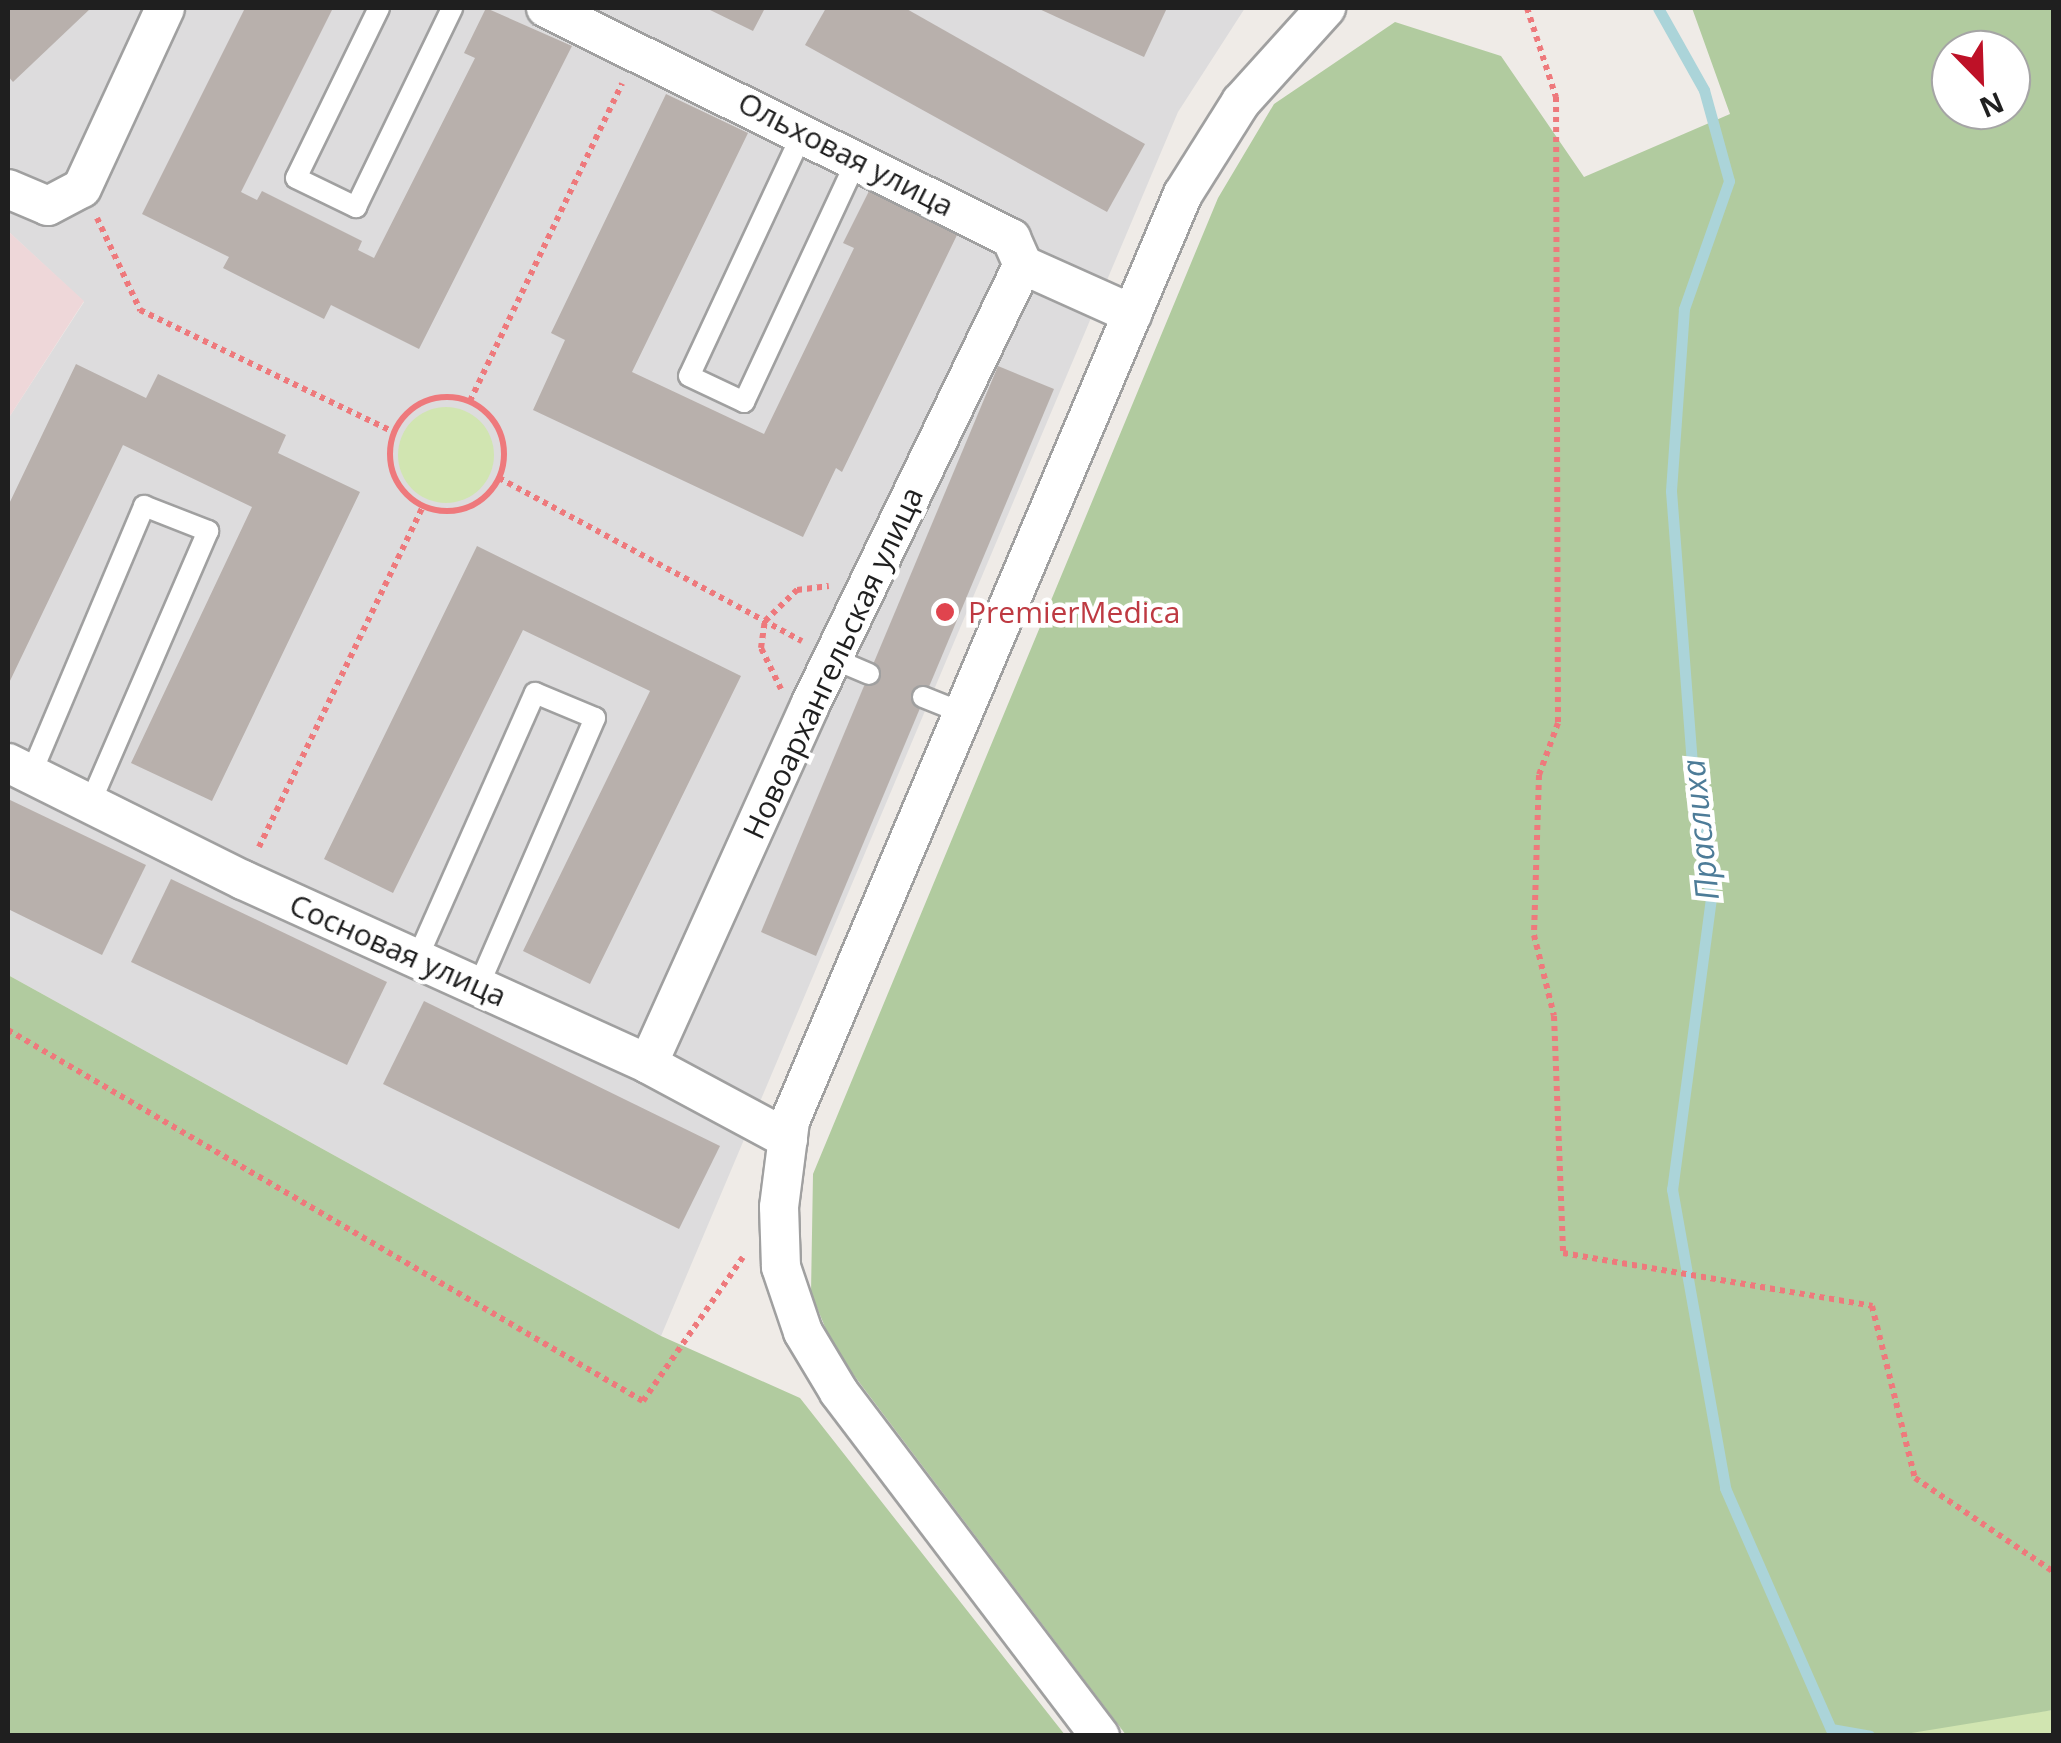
<!DOCTYPE html>
<meta charset="utf-8">
<style>
body{margin:0}
#map{position:relative;width:2061px;height:1743px;overflow:hidden;background:#efebe7;font-family:"Open Sans",sans-serif}
div>[style]{position:absolute}
.residential>*{inset:0;background:#dddcdd}
.commercial>*{inset:0;background:#eed7d9}
.grass>*{inset:0;background:#d1e5b1}
.round{border-radius:50%}
.forest>*{inset:0;background:#b1cb9f}
.stream>*{height:11px;margin:-5.5px;padding:0 5.5px;transform-origin:5.5px;border-radius:5.5px;background:#abd4d9}
.building>*{inset:0;background:#b8b0ac}
.path>*{height:6px;margin-top:-3px;transform-origin:0;background:repeating-linear-gradient(90deg,#ee797c 0 5px,transparent 0 10px)}
.path>.ring{margin:-3px;padding:0;box-sizing:content-box;background:none;border:6px solid #ee797c;border-radius:50%}
.roads{filter:drop-shadow(2px 0 #a0a0a0) drop-shadow(-2px 0 #a0a0a0) drop-shadow(0 2px #a0a0a0) drop-shadow(0 -2px #a0a0a0)}
.lane>*{height:20px;margin:-10px;padding:0 10px;transform-origin:10px;border-radius:10px;background:#fff}
.street>*{height:38px;margin:-19px;padding:0 19px;transform-origin:19px;border-radius:19px;background:#fff}
.dots>*{width:28px;height:28px;translate:-50% -50%;box-sizing:border-box;border:5px solid #fff;border-radius:50%}
span{translate:-50% -50%;white-space:nowrap;text-align:center;line-height:1.15;-webkit-text-stroke:9px #fff;paint-order:stroke}
.street-label{font-size:30px;color:#1f1f1f}
.health-label{font-size:30px;color:#be3a42}
.left{translate:0 -50%;text-align:left}
.water-label{font-size:32px;color:#4d7c98;font-style:italic}
.frame{position:absolute;inset:0;border:10px solid #1f1f1f;pointer-events:none}
.north{position:absolute;left:1931px;top:30px;width:100px;height:100px;box-sizing:border-box;background:#fff;border:2px solid #a5a5a5;border-radius:50%;rotate:157deg;font-size:28px;font-weight:700;line-height:40px;text-align:center;color:#1f1f1f}
.north::after{content:'';display:block;margin:auto;width:35px;height:45px;background:#be1127;clip-path:polygon(50% 0,100% 100%,50% 72%,0 100%)}
</style>
<div id="map">
<div class="residential">
<i style="clip-path:polygon(8px 8px,1245px 8px,1178px 112px,661px 1336px,8px 975px,8px 419px,84px 302px,8px 231px)"></i>
</div>
<div class="commercial">
<i style="clip-path:polygon(8px 231px,84px 301px,8px 419px)"></i>
</div>
<div class="grass">
<i class="round" style="left:398px;top:407px;width:96px;height:96px"></i>
<i style="clip-path:polygon(2053px 1710px,2053px 1735px,1893px 1736px,1931px 1725px)"></i>
</div>
<div class="forest">
<i style="clip-path:polygon(evenodd,1692px 8px,2053px 8px,2053px 1710px,1893px 1736px,1126px 1735px,834px 1349px,811px 1293px,813px 1174px,1218px 198px,1274px 104px,1395px 22px,1501px 56px,1584px 177px,1730px 114px,1692px 8px,1951px 50px,2011px 50px,2011px 110px,1951px 110px,1951px 50px)"></i>
<i style="clip-path:polygon(8px 975px,661px 1336px,800px 1398px,1065px 1735px,8px 1735px)"></i>
</div>
<div class="stream">
<i style="left:1658px;top:8px;width:94px;rotate:60.7deg"></i>
<i style="left:1704px;top:90px;width:94px;rotate:74.6deg"></i>
<i style="left:1729px;top:181px;width:136px;rotate:109.4deg"></i>
<i style="left:1684px;top:309px;width:182px;rotate:94.1deg"></i>
<i style="left:1671px;top:491px;width:289px;rotate:85.6deg"></i>
<i style="left:1693px;top:779px;width:120px;rotate:81.4deg"></i>
<i style="left:1711px;top:898px;width:294px;rotate:97.6deg"></i>
<i style="left:1672px;top:1189px;width:304px;rotate:79.9deg"></i>
<i style="left:1725px;top:1488px;width:263px;rotate:66.3deg"></i>
<i style="left:1831px;top:1729px;width:39px;rotate:10deg"></i>
</div>
<div class="building">
<i style="clip-path:polygon(8px 8px,91px 8px,13px 82px,8px 76px)"></i>
<i style="clip-path:polygon(245px 8px,333px 8px,241px 192px,257px 200px,262px 191px,362px 241px,358px 250px,374px 258px,475px 58px,464px 53px,486px 8px,572px 46px,419px 349px,331px 305px,324px 319px,223px 268px,229px 257px,142px 214px)"></i>
<i style="clip-path:polygon(706px 8px,765px 8px,753px 31px)"></i>
<i style="clip-path:polygon(826px 8px,905px 8px,1145px 144px,1107px 212px,805px 45px)"></i>
<i style="clip-path:polygon(1037px 8px,1167px 8px,1144px 57px)"></i>
<i style="clip-path:polygon(666px 94px,748px 133px,632px 372px,647px 379px,764px 434px,854px 248px,843px 243px,869px 191px,958px 233px,842px 472px,836px 468px,803px 537px,533px 410px,565px 340px,551px 333px)"></i>
<i style="clip-path:polygon(76px 364px,146px 398px,158px 374px,286px 435px,278px 453px,360px 492px,212px 801px,131px 763px,252px 507px,123px 445px,8px 685px,8px 506px)"></i>
<i style="clip-path:polygon(998px 366px,1054px 389px,816px 956px,761px 932px)"></i>
<i style="clip-path:polygon(477px 546px,741px 676px,590px 984px,523px 951px,650px 691px,523px 630px,393px 893px,324px 859px)"></i>
<i style="clip-path:polygon(8px 799px,146px 865px,102px 955px,8px 909px)"></i>
<i style="clip-path:polygon(171px 879px,387px 982px,347px 1065px,131px 962px)"></i>
<i style="clip-path:polygon(424px 1001px,720px 1146px,679px 1229px,383px 1084px)"></i>
</div>
<div class="path">
<i style="left:1527px;top:8px;width:94px;rotate:72deg"></i>
<i style="left:1556px;top:97px;width:626px;rotate:89.82deg"></i>
<i style="left:1558px;top:723px;width:55px;rotate:110.1deg"></i>
<i style="left:1539px;top:775px;width:160px;rotate:91.8deg"></i>
<i style="left:1534px;top:935px;width:83px;rotate:76.1deg"></i>
<i style="left:1554px;top:1016px;width:237px;rotate:87.8deg"></i>
<i style="left:1563px;top:1253px;width:314px;rotate:9.7deg"></i>
<i style="left:1872px;top:1306px;width:177px;rotate:76deg"></i>
<i style="left:1915px;top:1478px;width:168px;rotate:34.1deg"></i>
<i style="left:97px;top:218px;width:102px;rotate:64.9deg"></i>
<i style="left:140px;top:310px;width:282px;rotate:25.7deg"></i>
<i class="ring" style="left:390px;top:397px;width:108px;height:108px"></i>
<i style="left:470px;top:401px;width:352px;rotate:-64.4deg"></i>
<i style="left:499px;top:478px;width:344px;rotate:28.3deg"></i>
<i style="left:781px;top:689px;width:46px;rotate:-116deg"></i>
<i style="left:761px;top:648px;width:27px;rotate:-82deg"></i>
<i style="left:765px;top:621px;width:45px;rotate:-44.1deg"></i>
<i style="left:797px;top:590px;width:32px;rotate:-7deg"></i>
<i style="left:259px;top:847px;width:378px;rotate:-64.3deg"></i>
<i style="left:8px;top:1030px;width:735px;rotate:30.3deg"></i>
<i style="left:643px;top:1401px;width:175px;rotate:-55.2deg"></i>
</div>
<div class="roads">
<div class="lane">
<i style="left:379px;top:8px;width:189px;rotate:116deg"></i>
<i style="left:296px;top:178px;width:67px;rotate:25.8deg"></i>
<i style="left:356px;top:207px;width:221px;rotate:-64.2deg"></i>
<i style="left:803px;top:132px;width:269px;rotate:115deg"></i>
<i style="left:689px;top:376px;width:61px;rotate:25.3deg"></i>
<i style="left:744px;top:402px;width:267px;rotate:-65deg"></i>
<i style="left:834px;top:659px;width:38px;rotate:23deg"></i>
<i style="left:923px;top:697px;width:43px;rotate:21.8deg"></i>
<i style="left:31px;top:774px;width:291px;rotate:-67.1deg"></i>
<i style="left:144px;top:506px;width:69px;rotate:21.3deg"></i>
<i style="left:208px;top:531px;width:297px;rotate:113.4deg"></i>
<i style="left:417px;top:959px;width:291px;rotate:-66.1deg"></i>
<i style="left:535px;top:693px;width:65px;rotate:22.6deg"></i>
<i style="left:595px;top:718px;width:293px;rotate:113.5deg"></i>
</div>
<div class="street">
<i style="left:546px;top:8px;width:519px;rotate:26.32deg"></i>
<i style="left:1011px;top:238px;width:30px;rotate:66deg"></i>
<i style="left:1023px;top:265px;width:120px;rotate:24.2deg"></i>
<i style="left:8px;top:189px;width:43px;rotate:23deg"></i>
<i style="left:48px;top:206px;width:38px;rotate:-28deg"></i>
<i style="left:82px;top:188px;width:198px;rotate:-65.2deg"></i>
<i style="left:8px;top:763px;width:263px;rotate:26.5deg"></i>
<i style="left:243px;top:880px;width:445px;rotate:24.4deg"></i>
<i style="left:648px;top:1064px;width:159px;rotate:28.2deg"></i>
<i style="left:648px;top:1064px;width:394px;rotate:-65.7deg"></i>
<i style="left:810px;top:705px;width:489px;rotate:-64.2deg"></i>
<i style="left:1100px;top:1736px;width:432px;rotate:-127.2deg"></i>
<i style="left:839px;top:1392px;width:70px;rotate:-121deg"></i>
<i style="left:803px;top:1332px;width:69px;rotate:-108.7deg"></i>
<i style="left:781px;top:1267px;width:60px;rotate:-91.9deg"></i>
<i style="left:779px;top:1207px;width:87px;rotate:-82.7deg"></i>
<i style="left:790px;top:1121px;width:1007px;rotate:-67.03deg"></i>
<i style="left:1183px;top:194px;width:109px;rotate:-57.8deg"></i>
<i style="left:1241px;top:102px;width:127px;rotate:-47.9deg"></i>
</div>
</div>
<div class="dots">
<i style="left:945px;top:612px;background:#e0444e"></i>
</div>
<div class="street-label">
<span style="left:846px;top:154px;rotate:27deg">Ольховая улица</span>
<span style="left:833px;top:663px;rotate:-65deg">Новоархангельская улица</span>
<span style="left:398px;top:950px;rotate:24deg">Сосновая улица</span>
</div>
<div class="health-label">
<span class="left" style="left:968px;top:612px">PremierMedica</span>
</div>
<div class="water-label">
<span style="left:1700px;top:830px;rotate:-96deg">Праслиха</span>
</div>
<div class="frame"></div>
<div class="north">N</div>
</div>
